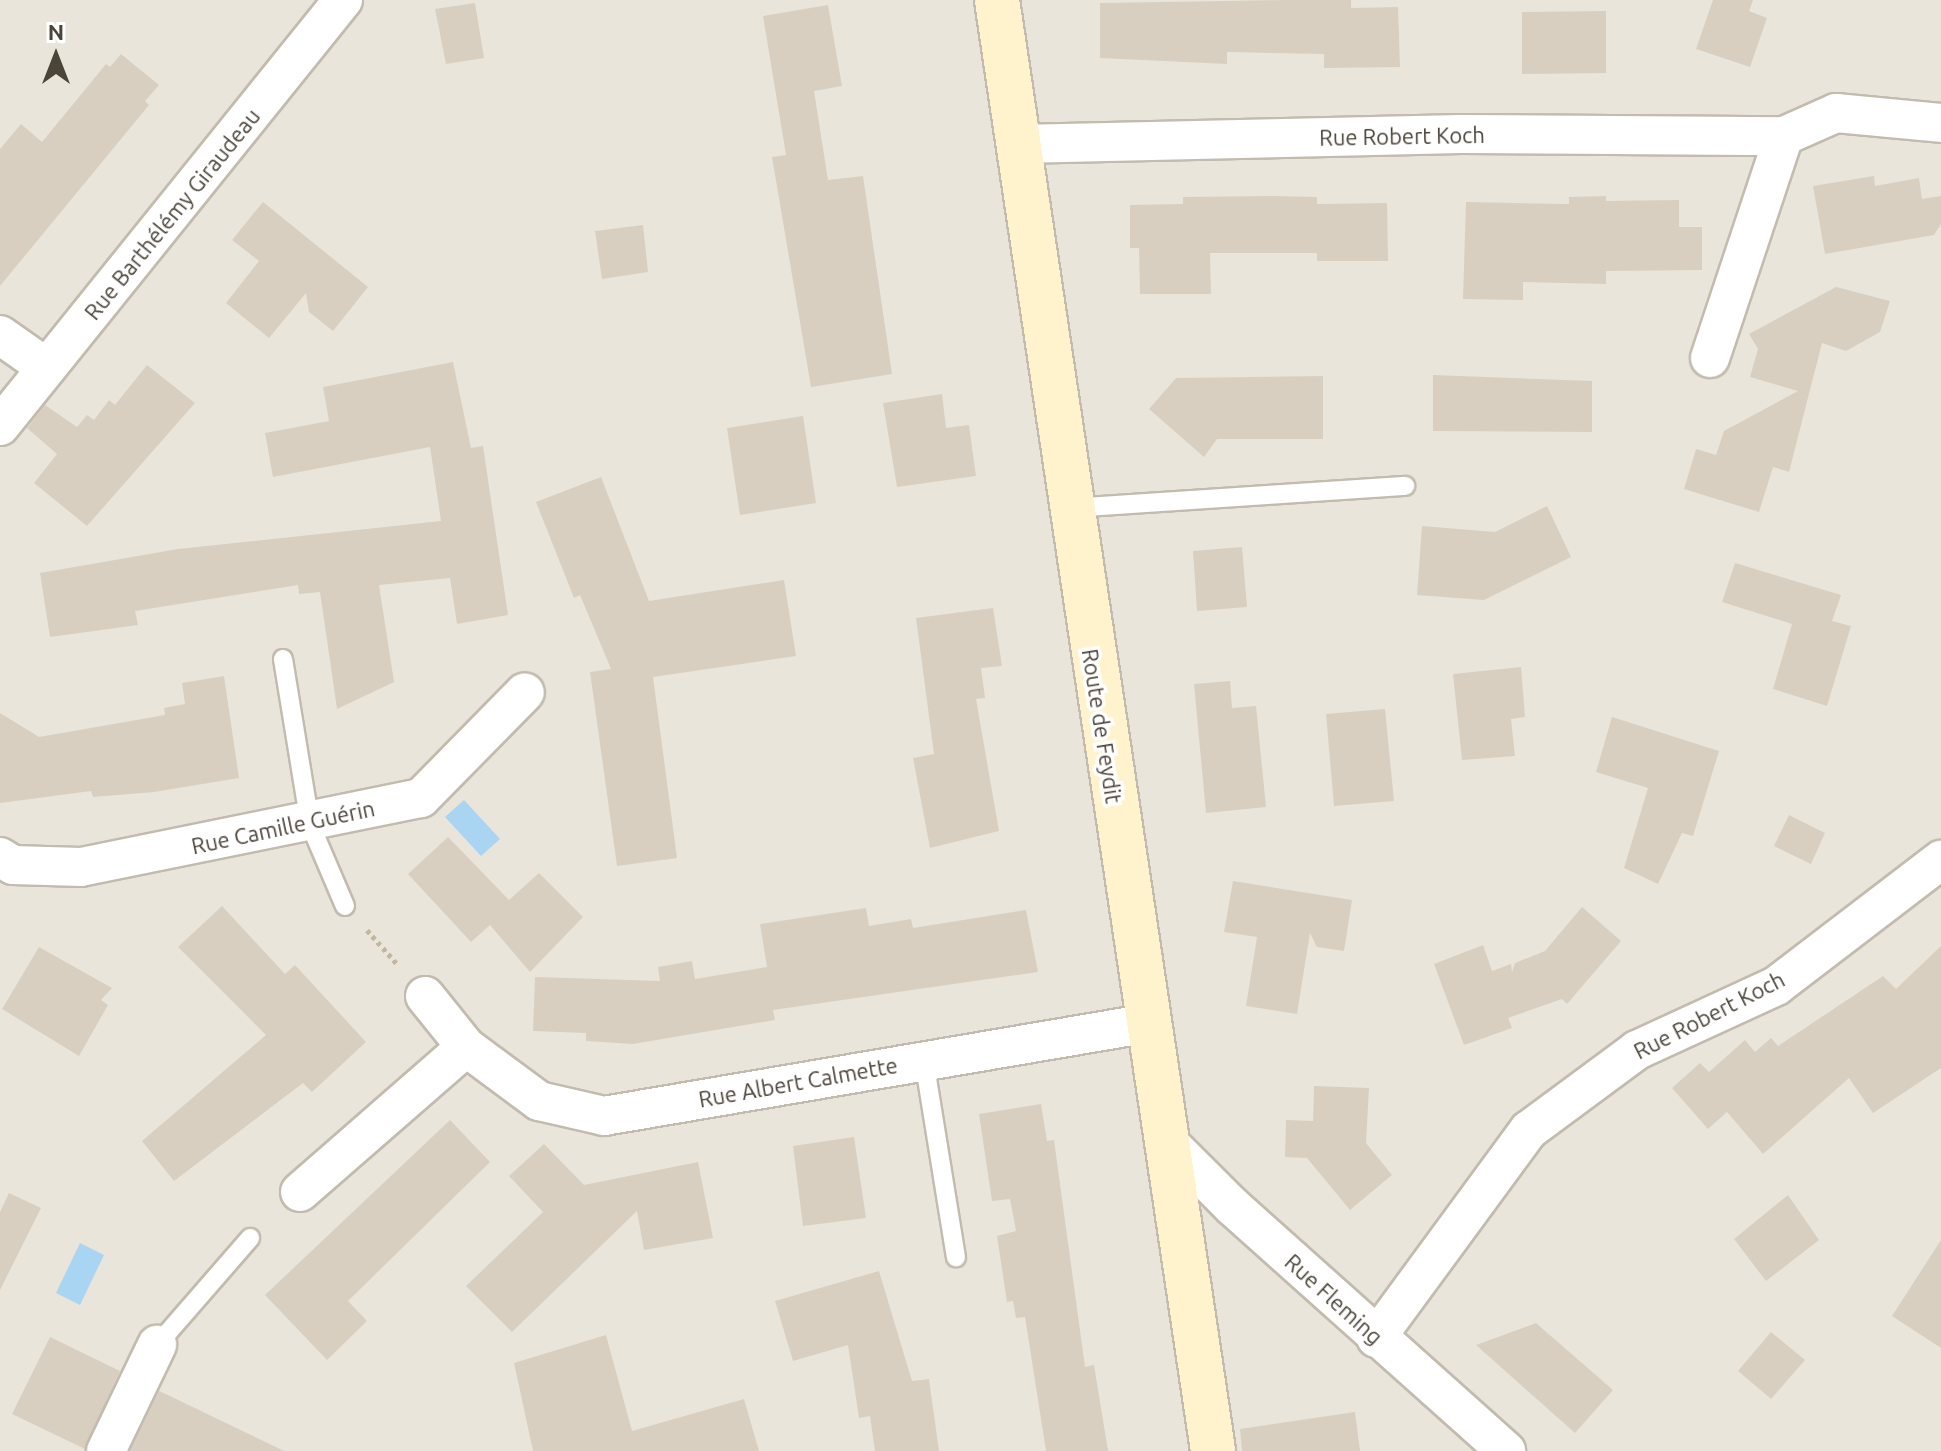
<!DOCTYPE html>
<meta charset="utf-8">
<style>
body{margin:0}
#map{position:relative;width:1941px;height:1451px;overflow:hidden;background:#f6f3ec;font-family:Ubuntu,sans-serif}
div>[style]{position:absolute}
.residential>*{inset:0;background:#eae5da}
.water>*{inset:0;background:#a9d4f2}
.building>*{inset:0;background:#d8cfc1}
.path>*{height:5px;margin-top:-2.5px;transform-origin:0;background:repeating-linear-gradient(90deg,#c4b79f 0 4px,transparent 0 8px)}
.roads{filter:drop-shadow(2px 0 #c2bbae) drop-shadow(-2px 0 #c2bbae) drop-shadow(0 2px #c2bbae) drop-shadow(0 -2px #c2bbae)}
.lane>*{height:18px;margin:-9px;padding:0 9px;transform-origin:9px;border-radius:9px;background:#fff}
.street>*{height:38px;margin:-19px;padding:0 19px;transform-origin:19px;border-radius:19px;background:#fff}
.secondary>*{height:44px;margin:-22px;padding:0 22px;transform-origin:22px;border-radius:22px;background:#fff3cd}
span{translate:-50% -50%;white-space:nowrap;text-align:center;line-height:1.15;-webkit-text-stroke:7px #fff;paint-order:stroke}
.street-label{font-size:22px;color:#4b4439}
.north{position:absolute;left:16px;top:16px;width:80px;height:80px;-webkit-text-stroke:6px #fff;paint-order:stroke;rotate:0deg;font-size:22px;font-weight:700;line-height:32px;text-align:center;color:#4b4439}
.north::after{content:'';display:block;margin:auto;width:28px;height:36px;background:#4b4439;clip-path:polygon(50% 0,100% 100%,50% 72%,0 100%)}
</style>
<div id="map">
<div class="residential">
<i style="clip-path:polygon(0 0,1941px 0,1941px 1451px,0 1451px)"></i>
</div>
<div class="water">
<i style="clip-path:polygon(464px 800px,500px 839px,481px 856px,445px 817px)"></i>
<i style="clip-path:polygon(80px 1243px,104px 1255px,80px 1305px,56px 1293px)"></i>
</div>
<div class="building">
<i style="clip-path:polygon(1289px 0,1351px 0,1351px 8px,1398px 7px,1400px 67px,1324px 68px,1324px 54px,1227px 52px,1227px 64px,1100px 58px,1100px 3px)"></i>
<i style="clip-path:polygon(1713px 0,1753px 0,1749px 11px,1767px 18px,1750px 67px,1696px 49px)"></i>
<i style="clip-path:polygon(475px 3px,484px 58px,446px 64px,435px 9px)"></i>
<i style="clip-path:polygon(828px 5px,842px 86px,814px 91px,828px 180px,863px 176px,892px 374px,811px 387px,772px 157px,786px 155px,763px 16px)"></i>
<i style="clip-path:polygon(1606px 11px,1606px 73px,1522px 74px,1522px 12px)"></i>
<i style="clip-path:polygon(121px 54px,159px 85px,145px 101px,149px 105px,0 286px,0 149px,21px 124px,42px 142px,106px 64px,110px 67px)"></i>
<i style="clip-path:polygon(1874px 176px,1875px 186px,1919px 178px,1922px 199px,1941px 196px,1941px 224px,1934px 235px,1825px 254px,1813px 186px)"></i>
<i style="clip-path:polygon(1273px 196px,1317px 197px,1317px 204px,1387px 203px,1388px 261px,1317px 261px,1317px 253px,1210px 253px,1211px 294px,1140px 294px,1139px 248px,1130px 248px,1130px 205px,1183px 204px,1183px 197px)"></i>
<i style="clip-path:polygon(1606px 196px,1606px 201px,1679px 200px,1679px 227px,1702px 227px,1702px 270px,1606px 271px,1606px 284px,1523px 282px,1523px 300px,1463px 299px,1466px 202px,1569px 204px,1569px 197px)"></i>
<i style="clip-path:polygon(263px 202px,368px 287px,333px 331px,309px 312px,306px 293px,269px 338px,226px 303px,259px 261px,232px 240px)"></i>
<i style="clip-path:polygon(643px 225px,648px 272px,602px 279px,595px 231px)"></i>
<i style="clip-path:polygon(1836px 287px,1890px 301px,1880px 332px,1846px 351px,1822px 343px,1789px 472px,1773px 467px,1759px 512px,1684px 489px,1696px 449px,1716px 455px,1724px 431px,1798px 391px,1750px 377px,1758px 349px,1749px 334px)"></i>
<i style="clip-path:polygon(453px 362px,471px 448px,483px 446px,508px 615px,457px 624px,450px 578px,379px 585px,394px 682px,337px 709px,320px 592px,299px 594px,298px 585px,135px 611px,138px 625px,50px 637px,40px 573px,178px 549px,441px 521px,430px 447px,273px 477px,265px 433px,329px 421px,323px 387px)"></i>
<i style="clip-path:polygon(147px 365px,195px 403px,87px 526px,34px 483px,57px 454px,27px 428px,45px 405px,77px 427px,87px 415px,94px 420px,109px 400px,115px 405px)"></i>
<i style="clip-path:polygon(1433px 375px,1592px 381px,1592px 432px,1433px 431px)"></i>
<i style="clip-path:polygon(1323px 376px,1323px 439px,1217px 439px,1204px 457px,1149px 409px,1176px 378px)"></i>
<i style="clip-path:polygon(942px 394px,946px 428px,969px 425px,976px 476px,897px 487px,883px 403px)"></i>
<i style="clip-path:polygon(803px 416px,816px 503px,740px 515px,727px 428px)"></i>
<i style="clip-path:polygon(601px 477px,649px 601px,784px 580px,796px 656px,653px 677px,677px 858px,617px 866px,590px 672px,611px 669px,580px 595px,574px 598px,536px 502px)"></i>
<i style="clip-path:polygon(1547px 506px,1571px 557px,1484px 600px,1417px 595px,1422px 526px,1495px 532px)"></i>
<i style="clip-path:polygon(1242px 547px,1247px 607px,1197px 611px,1193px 551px)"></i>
<i style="clip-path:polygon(1735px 563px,1841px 595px,1832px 621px,1851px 626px,1827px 706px,1773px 689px,1792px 624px,1722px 602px)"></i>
<i style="clip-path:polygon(993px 608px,1002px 666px,981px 668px,985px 698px,976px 699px,999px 831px,930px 848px,913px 758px,934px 754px,916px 618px)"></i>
<i style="clip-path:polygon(1521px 667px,1525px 717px,1511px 719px,1515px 756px,1462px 760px,1453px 674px)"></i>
<i style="clip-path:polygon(224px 676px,239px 778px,154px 792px,93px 797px,91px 791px,0 803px,0 713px,39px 737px,165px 715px,164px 708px,185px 704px,182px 683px)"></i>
<i style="clip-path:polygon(1230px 681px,1232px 708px,1256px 706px,1266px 807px,1206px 813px,1194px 684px)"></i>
<i style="clip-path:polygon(1385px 709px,1394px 801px,1334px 806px,1326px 714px)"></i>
<i style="clip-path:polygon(1612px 717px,1719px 751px,1693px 836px,1682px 833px,1658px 884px,1624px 868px,1648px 788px,1596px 772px)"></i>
<i style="clip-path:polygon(1789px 815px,1825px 833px,1811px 864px,1774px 846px)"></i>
<i style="clip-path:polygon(448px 837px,509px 900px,539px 873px,583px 917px,530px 972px,490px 925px,471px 942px,408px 874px)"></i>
<i style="clip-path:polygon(1233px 881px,1352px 900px,1344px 951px,1317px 947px,1310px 933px,1297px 1014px,1246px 1006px,1257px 937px,1224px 932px)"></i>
<i style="clip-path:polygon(222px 906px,285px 974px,295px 965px,366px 1042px,312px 1092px,303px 1083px,174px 1181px,142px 1141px,266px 1035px,178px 947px)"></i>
<i style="clip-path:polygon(1582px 907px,1621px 941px,1567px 1004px,1562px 999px,1508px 1018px,1512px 1028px,1464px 1045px,1434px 964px,1483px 945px,1492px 971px,1511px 964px,1512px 972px,1515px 963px,1545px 951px)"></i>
<i style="clip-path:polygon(866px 908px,869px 926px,911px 919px,913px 928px,1026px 910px,1038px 972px,773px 1010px,775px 1020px,633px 1044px,586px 1041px,586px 1033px,533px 1031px,535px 977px,660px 981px,658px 967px,692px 961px,695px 979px,767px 967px,760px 924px)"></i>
<i style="clip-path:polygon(1941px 946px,1941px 1068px,1873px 1113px,1849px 1078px,1763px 1154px,1727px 1112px,1708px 1129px,1672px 1088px,1700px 1063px,1709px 1072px,1745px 1040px,1755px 1052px,1771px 1038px,1778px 1046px,1883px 976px,1896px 989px)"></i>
<i style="clip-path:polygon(39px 947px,112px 988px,101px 1000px,108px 1005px,79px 1056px,2px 1009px)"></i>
<i style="clip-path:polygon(1314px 1086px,1369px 1088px,1366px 1143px,1392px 1175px,1350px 1210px,1307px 1158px,1285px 1157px,1286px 1120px,1313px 1121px)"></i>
<i style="clip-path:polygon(1041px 1104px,1047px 1141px,1054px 1140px,1085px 1367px,1094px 1365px,1108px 1451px,1046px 1451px,1025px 1317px,1016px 1318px,1013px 1301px,1007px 1302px,997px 1236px,1016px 1231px,1010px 1199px,992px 1201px,979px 1114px)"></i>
<i style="clip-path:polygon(450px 1120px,490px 1162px,348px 1301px,367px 1321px,327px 1360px,265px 1295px)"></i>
<i style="clip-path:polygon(854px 1137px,866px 1218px,803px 1226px,793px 1146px)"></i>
<i style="clip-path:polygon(544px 1144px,584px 1185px,698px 1162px,713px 1238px,644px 1250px,637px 1211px,512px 1332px,466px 1286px,543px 1212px,509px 1176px)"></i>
<i style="clip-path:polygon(9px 1193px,41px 1208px,0 1290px,0 1212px)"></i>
<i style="clip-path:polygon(1788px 1195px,1819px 1240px,1766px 1281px,1734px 1239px)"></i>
<i style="clip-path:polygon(1941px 1240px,1941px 1348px,1892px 1316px)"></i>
<i style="clip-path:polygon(879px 1271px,912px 1381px,929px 1379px,939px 1451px,875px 1451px,870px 1416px,859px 1418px,848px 1345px,793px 1361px,775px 1301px)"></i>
<i style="clip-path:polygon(1536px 1323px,1613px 1390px,1575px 1433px,1476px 1345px)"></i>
<i style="clip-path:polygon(1771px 1332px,1805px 1360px,1771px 1399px,1738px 1371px)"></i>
<i style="clip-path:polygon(606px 1335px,632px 1431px,744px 1399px,759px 1451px,533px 1451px,514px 1363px)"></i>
<i style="clip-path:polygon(50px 1337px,120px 1371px,85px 1449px,12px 1414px)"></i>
<i style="clip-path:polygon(159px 1391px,170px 1396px,284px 1451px,130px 1451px)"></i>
<i style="clip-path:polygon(1355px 1412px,1360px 1451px,1242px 1451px,1240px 1429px)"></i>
</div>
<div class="path">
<i style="left:367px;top:930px;width:47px;rotate:48.5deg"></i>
</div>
<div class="roads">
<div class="lane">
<i style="left:1072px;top:508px;width:334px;rotate:-3.8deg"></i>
<i style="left:283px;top:659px;width:167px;rotate:80.7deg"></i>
<i style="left:310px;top:824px;width:89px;rotate:66.9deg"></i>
<i style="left:924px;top:1060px;width:200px;rotate:80.8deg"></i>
<i style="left:157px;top:1345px;width:142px;rotate:-49deg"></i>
</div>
<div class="street">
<i style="left:1019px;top:144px;width:442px;rotate:-1.3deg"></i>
<i style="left:1461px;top:134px;width:323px;rotate:0.4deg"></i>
<i style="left:1784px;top:136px;width:57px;rotate:-23.9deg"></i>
<i style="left:1836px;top:113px;width:105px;rotate:5.4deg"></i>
<i style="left:0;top:335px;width:57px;rotate:35.1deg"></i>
<i style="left:1710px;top:358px;width:234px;rotate:-71.6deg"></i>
<i style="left:0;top:426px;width:547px;rotate:-51.16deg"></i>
<i style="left:0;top:857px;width:15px;rotate:32deg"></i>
<i style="left:13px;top:865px;width:68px;rotate:1.7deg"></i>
<i style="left:81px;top:867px;width:347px;rotate:-11.5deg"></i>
<i style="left:421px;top:798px;width:148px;rotate:-45.5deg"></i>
<i style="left:425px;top:996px;width:65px;rotate:51.2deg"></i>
<i style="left:1168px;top:1142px;width:91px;rotate:45deg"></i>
<i style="left:1232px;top:1206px;width:368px;rotate:41.8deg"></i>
<i style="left:300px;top:1192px;width:220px;rotate:-41.1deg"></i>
<i style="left:466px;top:1047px;width:91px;rotate:36.5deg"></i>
<i style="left:539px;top:1101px;width:67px;rotate:13deg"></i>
<i style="left:604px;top:1116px;width:553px;rotate:-9.68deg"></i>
<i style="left:1376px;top:1338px;width:258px;rotate:-53.7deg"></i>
<i style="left:1529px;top:1130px;width:134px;rotate:-36.5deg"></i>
<i style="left:1637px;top:1050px;width:153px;rotate:-24.7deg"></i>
<i style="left:1776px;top:986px;width:208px;rotate:-37.4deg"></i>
<i style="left:106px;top:1451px;width:118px;rotate:-64.3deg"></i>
</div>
<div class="secondary">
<i style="left:997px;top:0;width:1467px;rotate:81.53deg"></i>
</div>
</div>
<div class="street-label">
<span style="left:1402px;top:136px;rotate:-1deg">Rue Robert Koch</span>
<span style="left:172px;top:214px;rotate:-51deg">Rue Barthélémy Giraudeau</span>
<span style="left:1102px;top:726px;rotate:81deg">Route de Feydit</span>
<span style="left:283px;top:827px;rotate:-12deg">Rue Camille Guérin</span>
<span style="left:1709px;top:1015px;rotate:-27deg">Rue Robert Koch</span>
<span style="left:798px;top:1082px;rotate:-10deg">Rue Albert Calmette</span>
<span style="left:1334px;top:1299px;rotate:42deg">Rue Fleming</span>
</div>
<div class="north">N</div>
</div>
